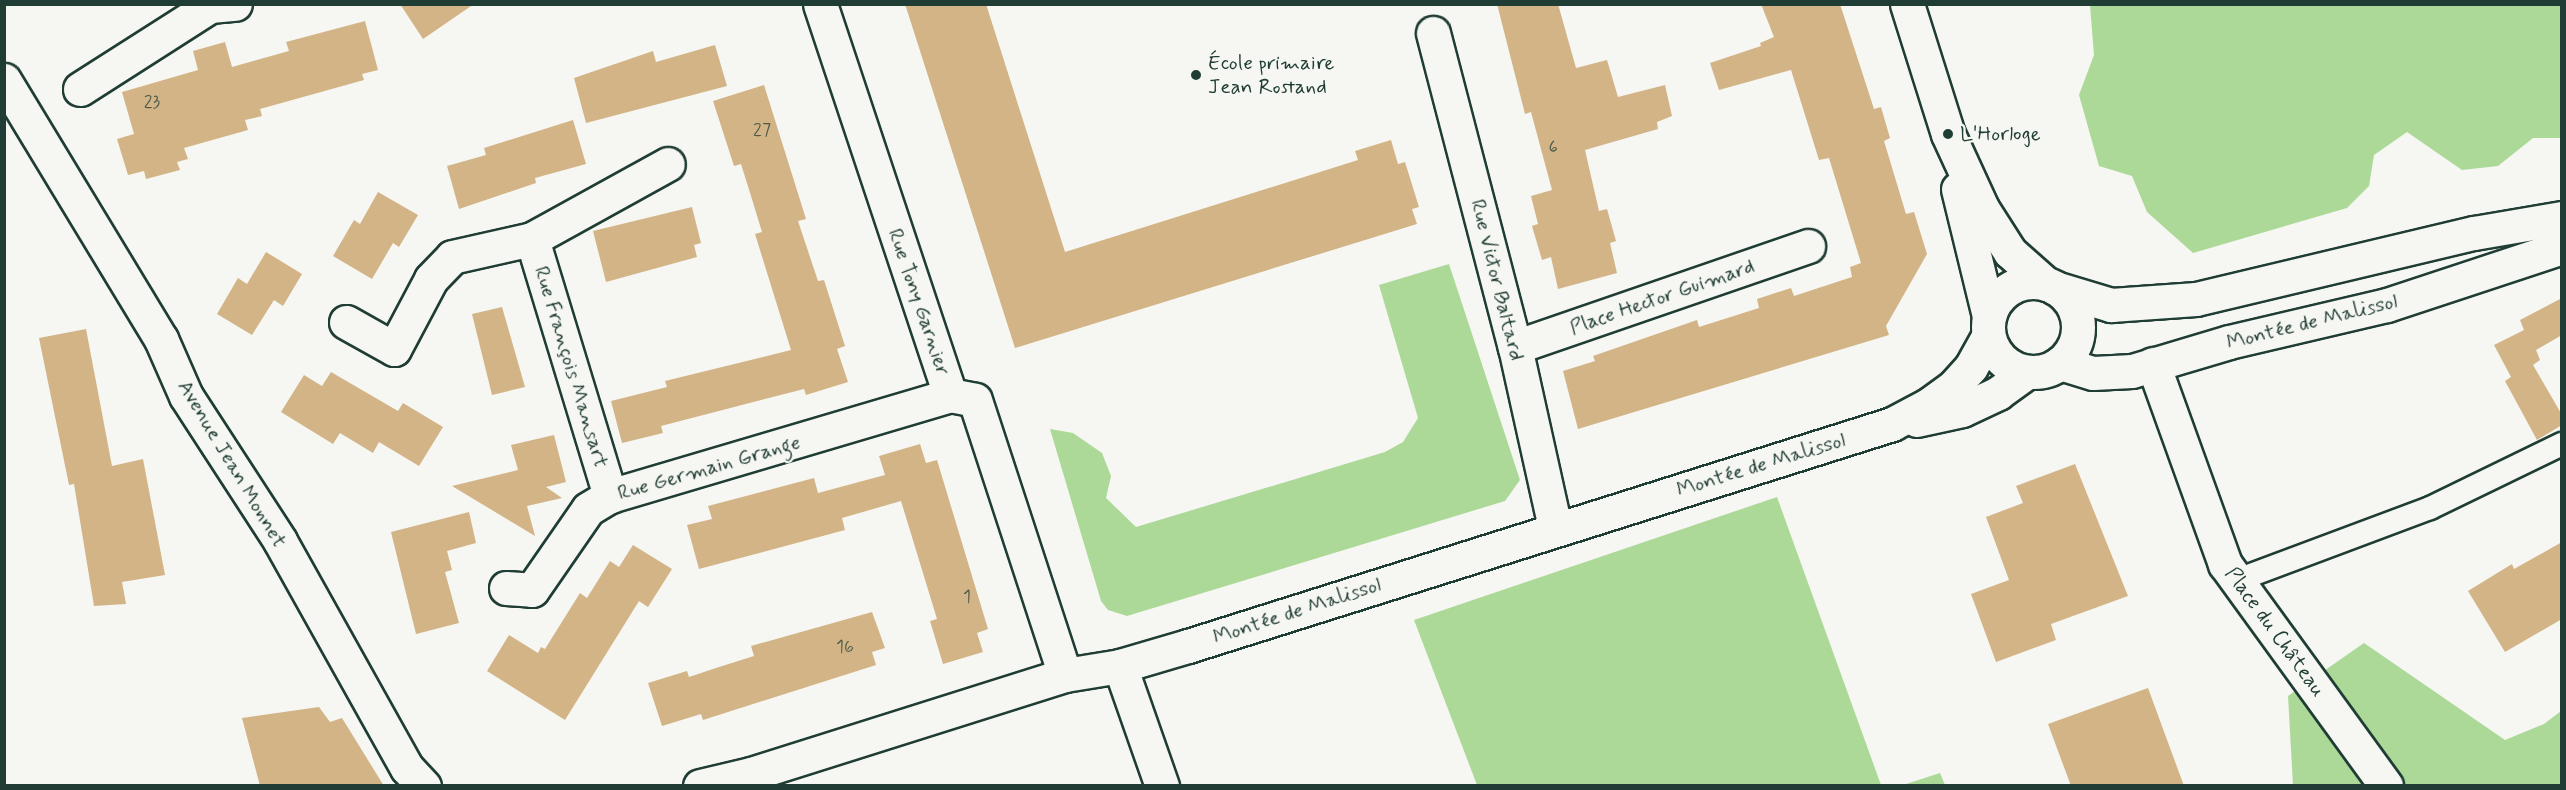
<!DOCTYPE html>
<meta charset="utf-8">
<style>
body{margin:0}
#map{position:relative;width:2566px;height:790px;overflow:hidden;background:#f6f6f2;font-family:Mynerve,sans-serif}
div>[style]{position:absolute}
.green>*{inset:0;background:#acd998}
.building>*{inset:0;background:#d3b487}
.roads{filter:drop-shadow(2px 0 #1f3d34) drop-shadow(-2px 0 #1f3d34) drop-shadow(0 2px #1f3d34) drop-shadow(0 -2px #1f3d34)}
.lane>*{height:22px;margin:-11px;padding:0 11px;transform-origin:11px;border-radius:11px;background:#f6f6f2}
.street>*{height:33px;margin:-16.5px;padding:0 16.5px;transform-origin:16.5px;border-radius:16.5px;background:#f6f6f2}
.street>.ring{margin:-16.5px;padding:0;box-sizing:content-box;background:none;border:33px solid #f6f6f2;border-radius:50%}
.dots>*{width:16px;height:16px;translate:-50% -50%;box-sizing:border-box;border:3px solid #f6f6f2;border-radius:50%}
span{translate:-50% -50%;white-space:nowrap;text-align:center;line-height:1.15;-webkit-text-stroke:4.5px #f6f6f2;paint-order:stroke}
.number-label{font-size:18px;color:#4c5b49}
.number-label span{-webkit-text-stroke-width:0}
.poi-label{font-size:21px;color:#1f3d34}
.left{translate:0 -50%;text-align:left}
.street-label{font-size:21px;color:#1f3d34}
.frame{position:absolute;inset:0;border:6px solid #1f3d34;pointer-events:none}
</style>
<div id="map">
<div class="green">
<i style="clip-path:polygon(2090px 5px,2561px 5px,2561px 138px,2533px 138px,2498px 166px,2462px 170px,2407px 132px,2374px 155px,2369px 186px,2347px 208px,2193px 253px,2147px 212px,2132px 176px,2099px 166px,2079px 95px,2094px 55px)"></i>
<i style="clip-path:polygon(1449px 264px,1520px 480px,1505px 501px,1127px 616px,1108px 610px,1101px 601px,1050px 429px,1073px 433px,1102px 453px,1111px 476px,1106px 498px,1136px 527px,1385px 452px,1403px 442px,1418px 418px,1379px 285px)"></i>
<i style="clip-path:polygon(1777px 497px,1881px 785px,1477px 785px,1414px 620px)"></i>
<i style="clip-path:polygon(2364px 643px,2505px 740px,2544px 724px,2561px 711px,2561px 785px,2293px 785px,2288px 696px)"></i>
<i style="clip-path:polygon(1940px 773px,1945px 785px,1903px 785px)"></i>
</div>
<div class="building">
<i style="clip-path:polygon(400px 4px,474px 4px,423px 39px)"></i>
<i style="clip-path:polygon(905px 4px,986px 4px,1065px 252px,1358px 160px,1355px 151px,1391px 140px,1398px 164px,1405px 162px,1419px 207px,1412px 209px,1417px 224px,1015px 348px)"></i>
<i style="clip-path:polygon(1497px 4px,1558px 4px,1576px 68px,1607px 60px,1618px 97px,1665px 85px,1672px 116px,1657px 122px,1658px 129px,1585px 150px,1599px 211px,1607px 209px,1616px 241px,1610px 243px,1617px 273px,1558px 289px,1551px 257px,1542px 260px,1532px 226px,1538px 224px,1531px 196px,1552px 190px,1531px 112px,1525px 114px)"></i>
<i style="clip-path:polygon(1761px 4px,1840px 4px,1874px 109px,1881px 107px,1890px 138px,1884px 141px,1906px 214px,1914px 212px,1927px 254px,1886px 326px,1889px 335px,1578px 429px,1563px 371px,1595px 361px,1593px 356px,1697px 320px,1699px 327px,1759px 308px,1757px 299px,1791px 288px,1794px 296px,1852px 277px,1850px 267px,1861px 263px,1829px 158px,1819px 160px,1791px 70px,1719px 90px,1710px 63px,1761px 46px,1760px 43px,1774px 37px)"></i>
<i style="clip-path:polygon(365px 21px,378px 70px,362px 74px,364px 80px,260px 109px,262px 116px,245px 120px,248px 130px,184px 148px,188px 159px,177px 162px,180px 170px,146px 179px,144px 171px,128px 175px,117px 139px,134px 134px,122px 92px,198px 70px,193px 51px,225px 42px,232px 67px,289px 51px,286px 42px)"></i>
<i style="clip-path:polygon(715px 45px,727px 86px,586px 123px,574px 78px,653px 51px,656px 62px)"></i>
<i style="clip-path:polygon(764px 85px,806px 219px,798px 221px,818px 281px,824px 280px,845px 346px,837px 349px,848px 382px,806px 395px,804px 389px,661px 426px,663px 433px,622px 443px,611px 401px,667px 387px,665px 381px,791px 350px,755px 234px,762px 232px,751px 196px,741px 164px,734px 166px,713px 101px)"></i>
<i style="clip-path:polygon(573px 120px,586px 164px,535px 178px,536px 183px,459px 209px,447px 166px,486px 155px,484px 148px)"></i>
<i style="clip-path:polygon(378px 192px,418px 215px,399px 247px,393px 243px,372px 279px,333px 256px,354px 220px,360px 224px)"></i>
<i style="clip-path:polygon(692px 207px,701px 243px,694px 245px,697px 257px,606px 282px,593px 231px)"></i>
<i style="clip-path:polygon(266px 252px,302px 274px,283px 306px,274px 300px,252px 335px,217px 314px,238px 278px,247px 284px)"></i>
<i style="clip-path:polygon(2562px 298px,2562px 335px,2536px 350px,2540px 360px,2533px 365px,2562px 415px,2562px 425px,2537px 440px,2505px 381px,2511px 377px,2494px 345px,2524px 330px,2520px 320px)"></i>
<i style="clip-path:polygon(502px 307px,525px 387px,492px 395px,472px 314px)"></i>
<i style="clip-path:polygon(86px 329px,112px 466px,143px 459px,165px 575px,122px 582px,126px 604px,94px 606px,74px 484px,69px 485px,39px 338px)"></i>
<i style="clip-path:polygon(331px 372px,398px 411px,403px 403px,443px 427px,419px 466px,379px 442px,373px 453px,340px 433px,333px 444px,281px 412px,304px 375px,322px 386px)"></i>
<i style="clip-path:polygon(554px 435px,566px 482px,546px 487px,562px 498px,527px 506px,535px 536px,452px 486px,518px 470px,511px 445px)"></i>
<i style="clip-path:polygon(920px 444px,926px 463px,937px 460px,988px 629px,977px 633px,983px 652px,943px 664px,930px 621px,937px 619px,901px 501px,842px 518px,845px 530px,699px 569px,687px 525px,712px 519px,708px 506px,814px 478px,818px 493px,885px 475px,879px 456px)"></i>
<i style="clip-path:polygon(2075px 464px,2128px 596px,2051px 624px,2056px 640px,1996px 662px,1971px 594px,2009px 580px,1986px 517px,2023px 503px,2016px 486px)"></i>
<i style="clip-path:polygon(469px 512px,476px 543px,447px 551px,452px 570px,445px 572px,459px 623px,416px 634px,391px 532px)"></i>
<i style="clip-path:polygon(2562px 542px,2562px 619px,2505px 652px,2468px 591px,2512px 564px,2514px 569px)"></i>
<i style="clip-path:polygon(633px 545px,672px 569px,648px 607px,639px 601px,565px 720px,487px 671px,509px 635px,538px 653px,541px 647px,545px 649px,580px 593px,587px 598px,610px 561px,619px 567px)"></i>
<i style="clip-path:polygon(872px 612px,885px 648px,872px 652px,876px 665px,703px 720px,701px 714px,662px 726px,648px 683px,687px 671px,689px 677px,719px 667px,754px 656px,751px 646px)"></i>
<i style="clip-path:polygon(2148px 688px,2184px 786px,2071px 786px,2048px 724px)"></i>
<i style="clip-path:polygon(319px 707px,330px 722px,342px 718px,384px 786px,260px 786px,242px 718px)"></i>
</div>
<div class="roads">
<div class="lane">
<i style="left:2235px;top:581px;width:208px;rotate:-20.5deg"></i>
<i style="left:2430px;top:508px;width:147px;rotate:-25.9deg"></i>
</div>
<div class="street">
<i style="left:820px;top:4px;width:412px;rotate:71.6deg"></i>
<i style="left:950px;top:395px;width:25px;rotate:11deg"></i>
<i style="left:975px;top:400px;width:289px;rotate:71.9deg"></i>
<i style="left:1907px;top:4px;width:136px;rotate:72.5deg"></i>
<i style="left:1948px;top:134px;width:81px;rotate:65.3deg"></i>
<i style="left:1982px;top:208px;width:52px;rotate:57.5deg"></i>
<i style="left:2010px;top:252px;width:48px;rotate:41.6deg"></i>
<i style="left:1433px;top:33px;width:325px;rotate:75.4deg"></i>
<i style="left:1515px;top:347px;width:185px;rotate:77.5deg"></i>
<i style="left:4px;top:80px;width:303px;rotate:58.8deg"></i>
<i style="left:161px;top:339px;width:62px;rotate:66.3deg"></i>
<i style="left:186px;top:396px;width:173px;rotate:57deg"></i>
<i style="left:280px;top:541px;width:260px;rotate:60.8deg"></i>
<i style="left:407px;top:768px;width:25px;rotate:47deg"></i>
<i style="left:80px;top:89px;width:154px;rotate:-32.6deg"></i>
<i style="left:210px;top:6px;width:25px;rotate:-5deg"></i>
<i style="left:1958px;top:189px;width:131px;rotate:76.3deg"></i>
<i style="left:532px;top:239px;width:269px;rotate:73.1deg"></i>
<i class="ring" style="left:1988px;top:282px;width:57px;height:57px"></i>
<i style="left:2055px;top:288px;width:59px;rotate:16.9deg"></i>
<i style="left:2111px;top:305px;width:85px;rotate:-4deg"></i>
<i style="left:2196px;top:299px;width:286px;rotate:-13.4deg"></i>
<i style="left:2474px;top:233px;width:89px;rotate:-9.7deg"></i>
<i style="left:346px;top:322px;width:55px;rotate:29.4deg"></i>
<i style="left:394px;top:349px;width:79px;rotate:-62.1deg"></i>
<i style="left:431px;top:279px;width:30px;rotate:-46deg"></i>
<i style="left:452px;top:257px;width:82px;rotate:-12.7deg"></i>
<i style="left:532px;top:239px;width:155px;rotate:-28.9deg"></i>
<i style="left:1515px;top:347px;width:310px;rotate:-19deg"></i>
<i style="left:2060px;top:363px;width:34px;rotate:17deg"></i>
<i style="left:2093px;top:373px;width:39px;rotate:-3deg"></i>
<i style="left:2132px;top:371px;width:101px;rotate:-16.6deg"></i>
<i style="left:2229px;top:342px;width:162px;rotate:-13.2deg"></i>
<i style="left:2387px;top:305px;width:184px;rotate:-18.3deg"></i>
<i style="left:2153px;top:364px;width:213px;rotate:70.2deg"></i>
<i style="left:2225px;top:564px;width:274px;rotate:54deg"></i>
<i style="left:1917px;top:420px;width:46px;rotate:-12.5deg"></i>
<i style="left:1962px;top:410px;width:40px;rotate:-25deg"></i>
<i style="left:1998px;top:393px;width:36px;rotate:-36deg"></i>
<i style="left:506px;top:588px;width:26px;rotate:4deg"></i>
<i style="left:532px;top:590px;width:98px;rotate:-55.3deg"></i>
<i style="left:588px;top:509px;width:26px;rotate:-31deg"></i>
<i style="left:610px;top:496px;width:355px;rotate:-16.5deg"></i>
<i style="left:1120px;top:666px;width:127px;rotate:70.7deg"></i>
<i style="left:700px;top:786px;width:52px;rotate:-13.2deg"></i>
<i style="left:751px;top:774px;width:329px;rotate:-17.5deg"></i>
<i style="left:1065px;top:675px;width:56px;rotate:-9.3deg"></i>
<i style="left:1120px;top:666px;width:71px;rotate:-16.4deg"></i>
<i style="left:1188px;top:646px;width:738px;rotate:-17.5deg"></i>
<i style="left:1892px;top:424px;width:41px;rotate:-27.8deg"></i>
<i style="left:1928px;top:405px;width:31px;rotate:-36deg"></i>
<i style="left:1953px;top:387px;width:27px;rotate:-48deg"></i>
<i style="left:1971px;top:367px;width:35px;rotate:-61deg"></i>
</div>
</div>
<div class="dots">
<i style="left:1196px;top:75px;background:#1f3d34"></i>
<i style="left:1948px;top:134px;background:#1f3d34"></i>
</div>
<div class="number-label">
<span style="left:152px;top:102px">23</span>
<span style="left:762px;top:130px">27</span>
<span style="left:1553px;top:147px">6</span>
<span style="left:967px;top:597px">1</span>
<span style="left:845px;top:647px">16</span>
</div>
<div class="poi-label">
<span class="left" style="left:1208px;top:75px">École primaire<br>Jean Rostand</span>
<span class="left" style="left:1960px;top:134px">L'Horloge</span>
</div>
<div class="street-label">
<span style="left:1497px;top:280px;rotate:76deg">Rue Victor Baltard</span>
<span style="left:1662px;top:297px;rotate:-19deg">Place Hector Guimard</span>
<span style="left:919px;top:302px;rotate:71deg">Rue Tony Garnier</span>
<span style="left:2312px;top:322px;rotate:-14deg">Montée de Malissol</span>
<span style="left:571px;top:367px;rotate:73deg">Rue François Mansart</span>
<span style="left:232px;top:464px;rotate:59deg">Avenue Jean Monnet</span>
<span style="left:1761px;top:465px;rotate:-17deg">Montée de Malissol</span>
<span style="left:709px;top:468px;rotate:-16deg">Rue Germain Grange</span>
<span style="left:1297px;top:611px;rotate:-18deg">Montée de Malissol</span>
<span style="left:2275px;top:632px;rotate:54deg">Place du Château</span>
</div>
<div class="frame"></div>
</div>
